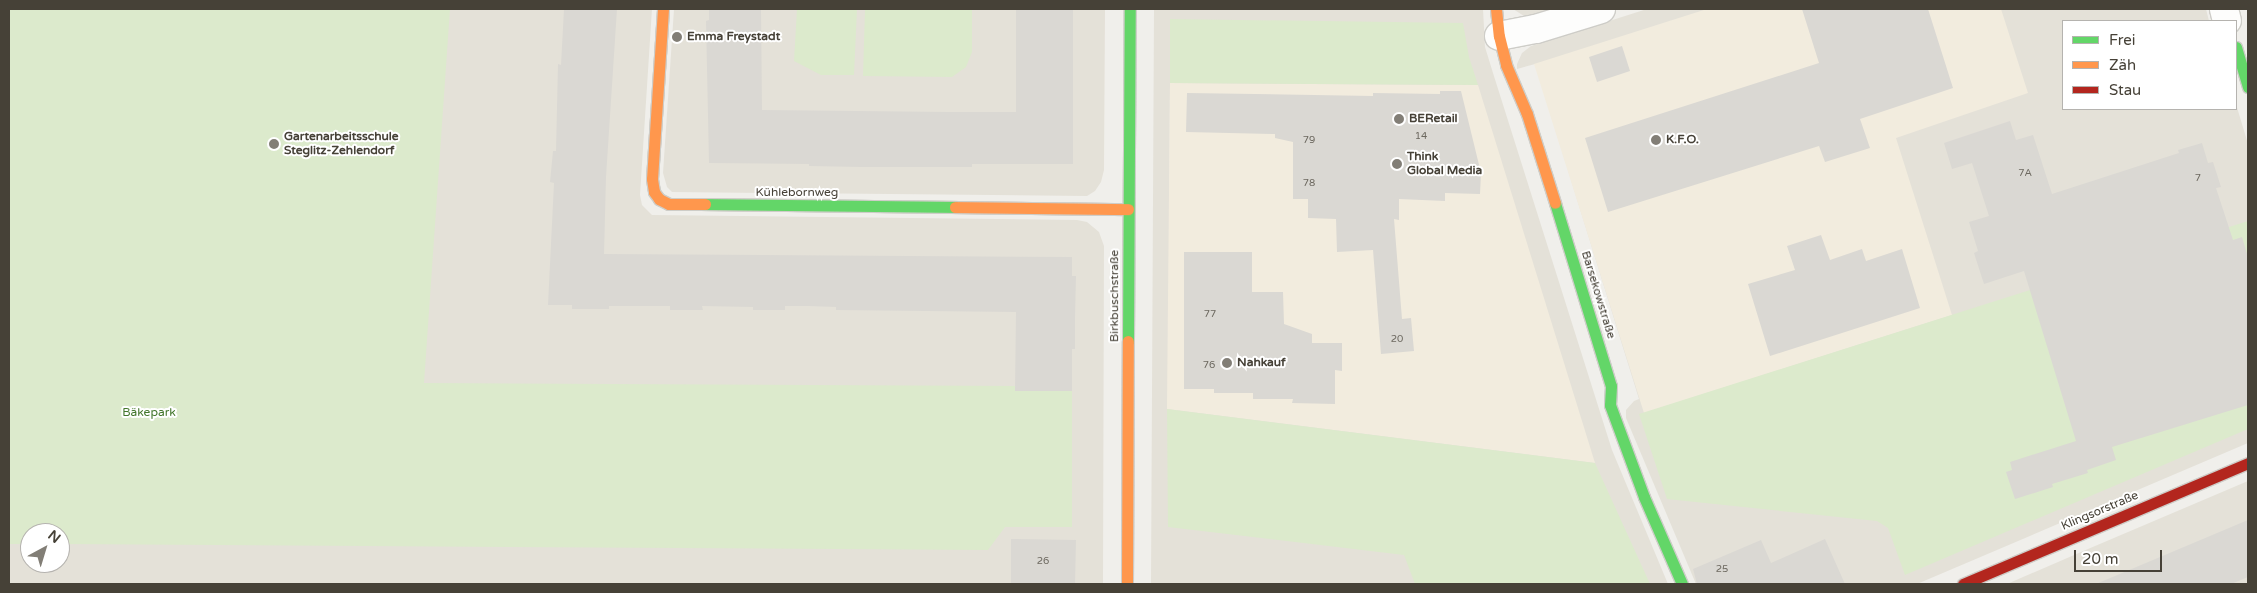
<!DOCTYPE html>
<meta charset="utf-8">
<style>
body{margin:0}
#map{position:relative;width:2257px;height:593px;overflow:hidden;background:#f0efeb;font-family:"Varela Round",sans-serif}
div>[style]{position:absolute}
.residential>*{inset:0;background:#e4e1d8}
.commercial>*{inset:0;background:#f2ecde}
.green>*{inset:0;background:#dceacc}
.building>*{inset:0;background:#dad8d3}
.roads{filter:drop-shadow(1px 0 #cecdc8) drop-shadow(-1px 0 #cecdc8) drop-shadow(0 1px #cecdc8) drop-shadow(0 -1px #cecdc8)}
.street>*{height:28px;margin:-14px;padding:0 14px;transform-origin:14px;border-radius:14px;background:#fdfdfc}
.fast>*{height:11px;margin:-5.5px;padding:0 5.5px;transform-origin:5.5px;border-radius:5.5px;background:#63d668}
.slow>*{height:11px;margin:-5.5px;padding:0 5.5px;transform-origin:5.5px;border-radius:5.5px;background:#ff974d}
.jam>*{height:11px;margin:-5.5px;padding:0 5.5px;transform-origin:5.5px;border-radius:5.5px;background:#b3261e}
.dots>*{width:14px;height:14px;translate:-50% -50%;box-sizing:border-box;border:2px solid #fff;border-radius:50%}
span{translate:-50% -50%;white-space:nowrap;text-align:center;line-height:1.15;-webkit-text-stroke:4px #fff;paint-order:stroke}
.number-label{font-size:10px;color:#6c685f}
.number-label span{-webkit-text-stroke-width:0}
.poi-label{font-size:12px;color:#464137;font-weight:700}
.left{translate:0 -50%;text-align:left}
.street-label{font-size:12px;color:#464137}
.park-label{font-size:12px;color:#43762c}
.frame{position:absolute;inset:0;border:10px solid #464137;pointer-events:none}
.legend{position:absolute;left:2062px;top:20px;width:175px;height:90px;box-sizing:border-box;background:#fff;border:1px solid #b5b3af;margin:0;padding:6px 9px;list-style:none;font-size:15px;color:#464137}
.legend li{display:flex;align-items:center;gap:10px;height:25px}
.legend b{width:25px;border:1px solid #b5b3af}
.north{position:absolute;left:20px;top:523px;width:50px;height:50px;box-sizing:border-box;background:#fff;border:1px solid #b5b3af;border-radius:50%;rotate:39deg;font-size:14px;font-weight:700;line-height:20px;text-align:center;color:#464137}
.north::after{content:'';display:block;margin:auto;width:18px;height:22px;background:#827e76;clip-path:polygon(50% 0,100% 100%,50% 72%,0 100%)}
.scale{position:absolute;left:2074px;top:550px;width:88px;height:22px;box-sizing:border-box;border:2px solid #464137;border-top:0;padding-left:6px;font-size:15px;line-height:18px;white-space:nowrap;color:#464137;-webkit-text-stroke:4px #fff;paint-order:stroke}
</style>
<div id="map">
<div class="residential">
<i style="clip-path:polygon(evenodd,9px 9px,652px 9px,640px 195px,642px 205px,652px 215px,1077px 220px,1087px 222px,1099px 232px,1104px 246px,1103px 584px,9px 584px,9px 9px,30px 533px,60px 533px,60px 563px,30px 563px,30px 533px)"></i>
<i style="clip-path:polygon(674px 9px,1105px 9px,1104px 170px,1101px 182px,1095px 191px,1087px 196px,672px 192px,667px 187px,663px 173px)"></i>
<i style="clip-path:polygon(evenodd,1154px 9px,1483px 9px,1485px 47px,1493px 73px,1612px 450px,1668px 584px,1151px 584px,1154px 9px,1170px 83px,1595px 462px,1169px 264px,1170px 83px)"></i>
<i style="clip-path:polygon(1513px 9px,1563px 9px,1527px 18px)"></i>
<i style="clip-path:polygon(1647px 9px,2206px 9px,2209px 21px,2063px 21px,2063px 109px,2236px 109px,2236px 104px,2248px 144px,2248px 443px,1917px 584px,1696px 584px,1626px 418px,1626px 410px,1634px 401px,1639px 399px,1535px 64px,1517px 69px,1517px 64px,1522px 53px,1531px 46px)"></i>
<i style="clip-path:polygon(2248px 481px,2248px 584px,2007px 584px,2088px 549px)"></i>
</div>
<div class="commercial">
<i style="clip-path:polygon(1707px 9px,2001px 9px,2028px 93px,1896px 138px,1952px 315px,1644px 413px,1534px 64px)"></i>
<i style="clip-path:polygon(1170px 83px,1478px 85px,1595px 463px,1167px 409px)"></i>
</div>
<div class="green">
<i style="clip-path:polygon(9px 9px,450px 9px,424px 383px,1015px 386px,1015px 391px,1072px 391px,1072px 527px,1005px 527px,988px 550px,60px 544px,60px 533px,30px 533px,30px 544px,9px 544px)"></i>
<i style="clip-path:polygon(797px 9px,857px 9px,854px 75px,821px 75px,794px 61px)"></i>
<i style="clip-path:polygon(865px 9px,972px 9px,972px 52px,966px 67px,952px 77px,863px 76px)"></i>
<i style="clip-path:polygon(1170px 19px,1463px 23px,1469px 57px,1478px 85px,1170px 83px)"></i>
<i style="clip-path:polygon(2248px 221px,2248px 429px,1905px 575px,1888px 528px,1877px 521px,1667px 499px,1639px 414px)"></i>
<i style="clip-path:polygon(1167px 409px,1595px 463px,1650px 584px,1415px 584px,1404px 555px,1168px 527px)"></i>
</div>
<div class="building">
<i style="clip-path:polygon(564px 9px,617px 9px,606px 177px,604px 254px,1072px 257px,1072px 276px,1076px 276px,1075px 317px,1075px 349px,1072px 349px,1072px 391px,1015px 391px,1016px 312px,836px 310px,836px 307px,809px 306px,785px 306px,785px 310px,753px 310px,753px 307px,702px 306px,703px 310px,670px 310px,670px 306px,609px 306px,609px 309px,572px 309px,572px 305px,548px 305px,554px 183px,550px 182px,553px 151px,556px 151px,558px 64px,561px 65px)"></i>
<i style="clip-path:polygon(709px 9px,761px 9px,762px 110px,949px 112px,1016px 112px,1016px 9px,1073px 9px,1073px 164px,972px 164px,972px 167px,862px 167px,809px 166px,809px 164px,709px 163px,706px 21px,709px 20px)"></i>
<i style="clip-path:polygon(1802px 9px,1928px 9px,1953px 88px,1860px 119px,1870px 148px,1825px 162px,1819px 146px,1608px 212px,1585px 138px,1819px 63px)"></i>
<i style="clip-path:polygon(1622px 46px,1630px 71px,1597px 82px,1589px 57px)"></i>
<i style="clip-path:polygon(1440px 91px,1461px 91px,1481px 173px,1480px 194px,1445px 193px,1445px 201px,1399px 199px,1399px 220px,1394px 219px,1402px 319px,1411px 318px,1414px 351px,1381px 354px,1373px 250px,1337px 252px,1336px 219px,1308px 218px,1308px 199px,1293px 199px,1293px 142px,1275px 138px,1275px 134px,1186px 132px,1187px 93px,1373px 96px,1373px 93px,1440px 94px)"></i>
<i style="clip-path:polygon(2010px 121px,2016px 140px,2033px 135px,2052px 194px,2179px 153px,2178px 150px,2202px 143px,2208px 163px,2213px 162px,2221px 187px,2216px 188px,2233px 240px,2242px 237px,2248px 257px,2248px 405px,2112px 447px,2116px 460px,2087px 470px,2088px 473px,2052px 484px,2053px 487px,2015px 499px,2006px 472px,2012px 470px,2010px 462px,2076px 441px,2024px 271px,1984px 284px,1974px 253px,1978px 251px,1969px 222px,1989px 216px,1972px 163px,1952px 169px,1944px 143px)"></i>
<i style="clip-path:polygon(1821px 235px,1830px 260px,1862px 249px,1866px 261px,1902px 249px,1920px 308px,1770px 356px,1748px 284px,1795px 270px,1787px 246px)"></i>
<i style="clip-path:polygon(1184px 252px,1252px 252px,1252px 292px,1283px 292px,1284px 324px,1312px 334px,1312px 343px,1342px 343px,1342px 371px,1335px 370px,1335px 404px,1292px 403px,1293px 399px,1253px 399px,1253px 393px,1214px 393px,1214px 389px,1184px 389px)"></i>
<i style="clip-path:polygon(2248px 520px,2248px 577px,2231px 584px,2096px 584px)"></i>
<i style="clip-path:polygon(1011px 539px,1076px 540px,1075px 584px,1011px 584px)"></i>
<i style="clip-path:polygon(1825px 539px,1845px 584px,1697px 584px,1693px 569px,1761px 540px,1771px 563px)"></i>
</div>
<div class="roads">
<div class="street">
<i style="left:2224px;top:9px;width:12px;rotate:76deg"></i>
<i style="left:1499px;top:36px;width:38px;rotate:-11deg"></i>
<i style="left:1536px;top:29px;width:68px;rotate:-17.1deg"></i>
</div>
<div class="fast">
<i style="left:2236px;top:47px;width:42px;rotate:73.3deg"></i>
<i style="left:1555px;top:203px;width:191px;rotate:73deg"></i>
<i style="left:1611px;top:386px;width:19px;rotate:93deg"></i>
<i style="left:1610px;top:405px;width:98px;rotate:69.7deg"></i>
<i style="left:1644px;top:497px;width:95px;rotate:66.4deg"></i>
<i style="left:705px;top:204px;width:250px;rotate:0.7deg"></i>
<i style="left:1128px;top:341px;width:332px;rotate:-89.7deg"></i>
</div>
<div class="slow">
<i style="left:663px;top:9px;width:170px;rotate:93.7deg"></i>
<i style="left:652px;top:179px;width:13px;rotate:81deg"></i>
<i style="left:654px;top:192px;width:9px;rotate:54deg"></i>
<i style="left:659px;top:199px;width:11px;rotate:27deg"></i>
<i style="left:669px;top:204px;width:36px"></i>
<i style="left:1496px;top:9px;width:27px;rotate:84deg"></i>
<i style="left:1499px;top:36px;width:30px;rotate:76deg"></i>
<i style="left:1506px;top:65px;width:53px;rotate:66.8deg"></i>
<i style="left:1527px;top:114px;width:93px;rotate:72.5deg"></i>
<i style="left:955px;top:207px;width:173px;rotate:0.7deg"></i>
<i style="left:1127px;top:584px;width:243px;rotate:-89.8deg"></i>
</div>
<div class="jam">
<i style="left:1963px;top:584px;width:310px;rotate:-23deg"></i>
</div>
</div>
<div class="dots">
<i style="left:677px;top:37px;background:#827e76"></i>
<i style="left:1399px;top:119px;background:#827e76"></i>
<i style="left:1656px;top:140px;background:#827e76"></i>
<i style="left:274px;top:144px;background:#827e76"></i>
<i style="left:1397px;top:164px;background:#827e76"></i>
<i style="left:1227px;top:363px;background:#827e76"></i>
</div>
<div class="number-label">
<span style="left:1421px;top:137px">14</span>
<span style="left:1309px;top:141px">79</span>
<span style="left:2025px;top:174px">7A</span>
<span style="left:2198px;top:179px">7</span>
<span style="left:1309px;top:184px">78</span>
<span style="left:1210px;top:315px">77</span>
<span style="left:1397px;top:340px">20</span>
<span style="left:1209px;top:366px">76</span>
<span style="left:1043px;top:562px">26</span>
<span style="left:1722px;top:570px">25</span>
</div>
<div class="poi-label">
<span class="left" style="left:687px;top:37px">Emma Freystadt</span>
<span class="left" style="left:1409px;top:119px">BERetail</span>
<span class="left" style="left:284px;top:144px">Gartenarbeitsschule<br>Steglitz-Zehlendorf</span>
<span class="left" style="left:1666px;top:140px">K.F.O.</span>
<span class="left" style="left:1407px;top:164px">Think<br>Global Media</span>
<span class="left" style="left:1237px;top:363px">Nahkauf</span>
</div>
<div class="street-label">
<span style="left:797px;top:193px">Kühlebornweg</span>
<span style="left:1598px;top:295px;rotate:73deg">Barsekowstraße</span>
<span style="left:1115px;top:296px;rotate:-90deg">Birkbuschstraße</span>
<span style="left:2100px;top:511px;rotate:-23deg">Klingsorstraße</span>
</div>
<div class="park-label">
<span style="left:149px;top:413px">Bäkepark</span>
</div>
<div class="frame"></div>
<ul class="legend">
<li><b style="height:6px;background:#63d668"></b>Frei</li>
<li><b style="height:6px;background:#ff974d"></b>Zäh</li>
<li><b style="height:6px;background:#b3261e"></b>Stau</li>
</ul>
<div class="north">N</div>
<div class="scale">20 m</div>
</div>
